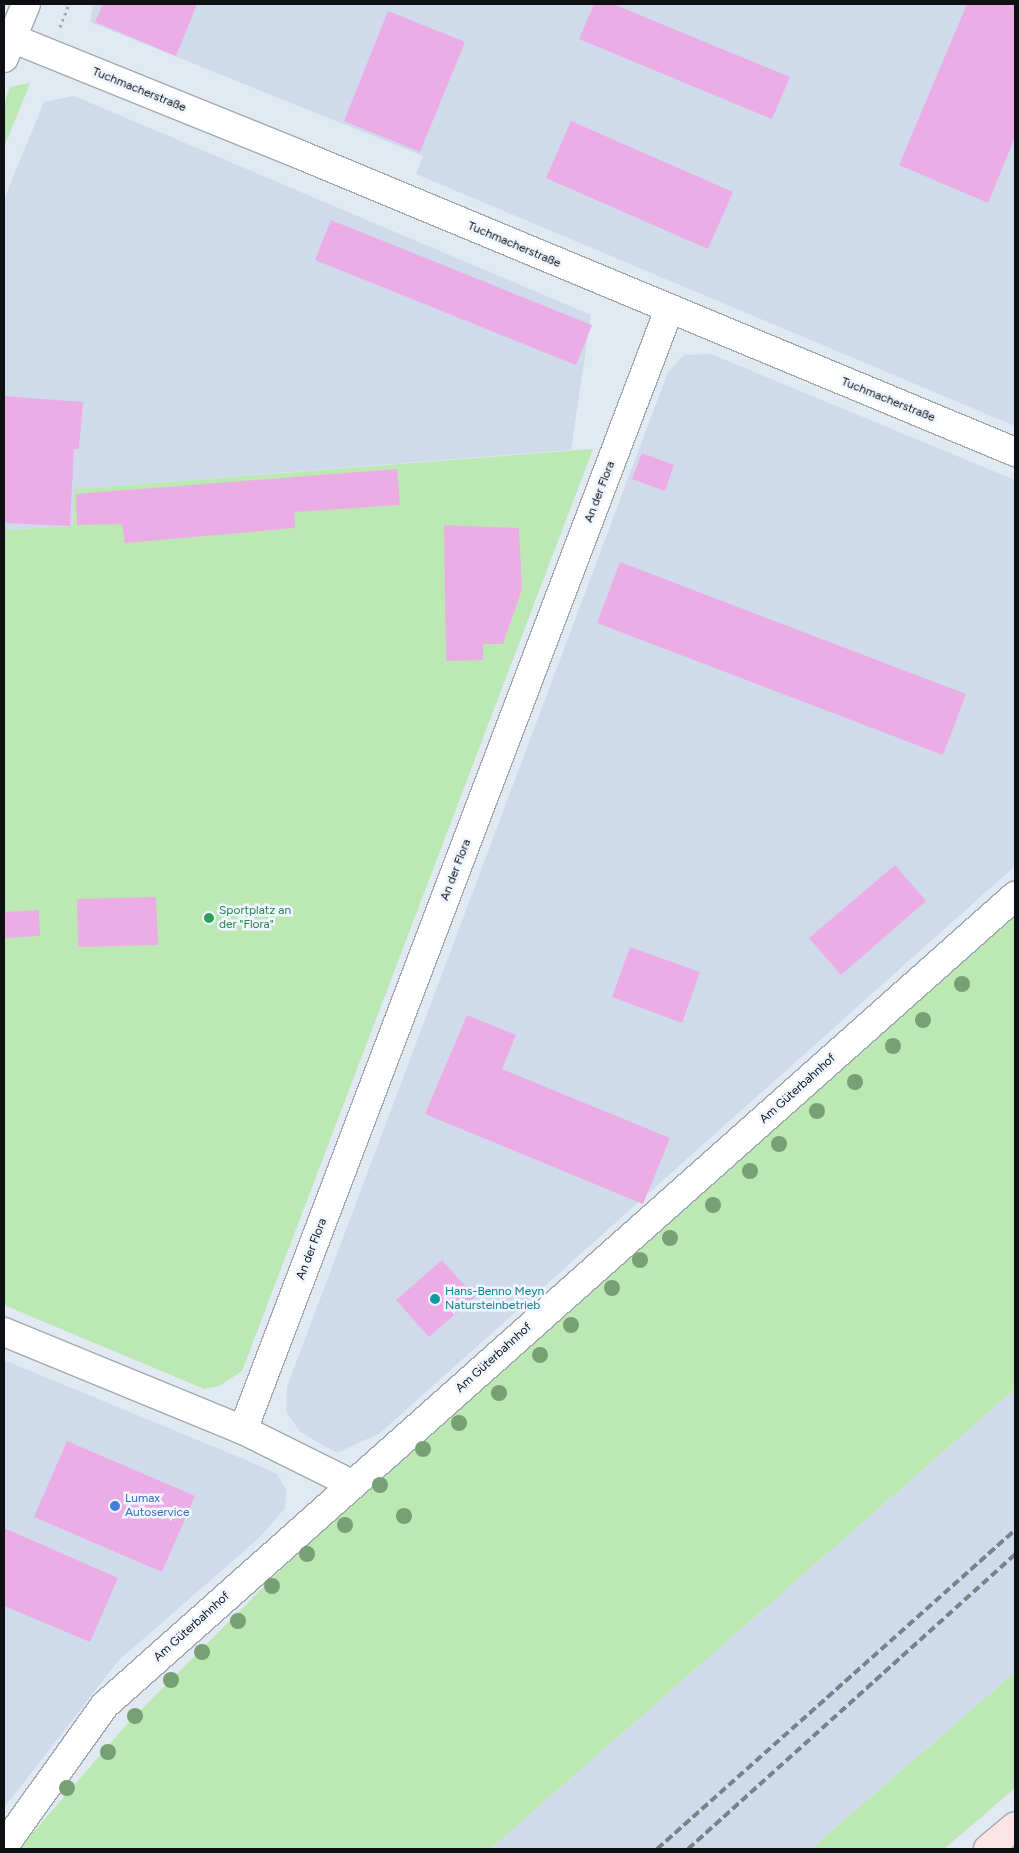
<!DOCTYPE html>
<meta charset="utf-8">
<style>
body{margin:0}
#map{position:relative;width:1019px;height:1853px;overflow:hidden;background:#e1e9f2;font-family:Figtree,sans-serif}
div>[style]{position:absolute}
.built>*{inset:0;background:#cfdbea}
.green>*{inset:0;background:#bce8b3}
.building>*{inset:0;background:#ecade7}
.path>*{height:3px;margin-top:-1.5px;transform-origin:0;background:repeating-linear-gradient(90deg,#a1a7ae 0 2.5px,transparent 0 6.5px)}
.roads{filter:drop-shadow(1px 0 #a2a9b1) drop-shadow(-1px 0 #a2a9b1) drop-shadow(0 1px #a2a9b1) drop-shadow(0 -1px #a2a9b1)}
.street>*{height:28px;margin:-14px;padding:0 14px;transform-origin:14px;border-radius:14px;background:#fff}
.secondary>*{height:28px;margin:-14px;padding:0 14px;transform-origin:14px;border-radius:14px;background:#fde5e5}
.rail>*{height:4px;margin-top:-2px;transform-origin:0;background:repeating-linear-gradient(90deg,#7c8188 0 8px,transparent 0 12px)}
.trees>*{width:16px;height:16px;margin:-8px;border-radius:50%;background:#78a075}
.dots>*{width:14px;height:14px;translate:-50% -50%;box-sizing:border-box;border:2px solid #eff6ff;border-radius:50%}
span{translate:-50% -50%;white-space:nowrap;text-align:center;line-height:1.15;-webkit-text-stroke:5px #eff6ff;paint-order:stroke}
.street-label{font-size:12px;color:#0e1013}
.leisure-label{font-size:12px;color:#27864d}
.left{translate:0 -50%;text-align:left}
.culture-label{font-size:12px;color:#0d838f}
.shop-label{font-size:12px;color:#366cbe}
.frame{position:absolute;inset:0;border:5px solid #0e1013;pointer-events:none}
</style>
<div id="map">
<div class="built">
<i style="clip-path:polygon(93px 4px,1015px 4px,1015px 426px,416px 174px,423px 156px,90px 22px)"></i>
<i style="clip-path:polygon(74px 96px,591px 315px,571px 450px,75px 489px,73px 526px,4px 530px,4px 199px,44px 102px)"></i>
<i style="clip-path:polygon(711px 354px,1015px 480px,1015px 866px,380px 1433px,337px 1453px,300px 1432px,286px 1411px,287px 1387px,668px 372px,684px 355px)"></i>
<i style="clip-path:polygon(4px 1360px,253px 1463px,277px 1474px,286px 1490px,285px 1508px,259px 1538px,118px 1661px,4px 1808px)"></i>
<i style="clip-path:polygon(1015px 1389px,1015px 1672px,811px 1849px,490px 1849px)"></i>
</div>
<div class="green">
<i style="clip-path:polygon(30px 83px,4px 147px,4px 103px,10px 87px)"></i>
<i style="clip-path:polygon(593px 449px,242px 1371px,219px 1386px,204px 1389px,4px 1305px,4px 530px,73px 526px,74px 489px)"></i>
<i style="clip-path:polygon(1015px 915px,1015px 1389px,490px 1849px,19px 1849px,127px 1724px,350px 1500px)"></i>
<i style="clip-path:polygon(1015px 1672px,1015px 1788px,944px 1849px,811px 1849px)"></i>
</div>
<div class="building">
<i style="clip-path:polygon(103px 4px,197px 4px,176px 56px,95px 22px)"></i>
<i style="clip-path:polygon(594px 4px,613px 4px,790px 77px,772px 119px,579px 39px)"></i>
<i style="clip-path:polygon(967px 4px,1015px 4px,1015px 137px,988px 203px,899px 165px)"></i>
<i style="clip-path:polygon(388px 11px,465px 42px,420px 152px,344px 121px)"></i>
<i style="clip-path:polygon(571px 121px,733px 192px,708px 249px,546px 178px)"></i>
<i style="clip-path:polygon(331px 220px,592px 325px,576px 365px,315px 260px)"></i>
<i style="clip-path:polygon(4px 396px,83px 402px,79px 449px,74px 449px,70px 526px,4px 523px)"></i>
<i style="clip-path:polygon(642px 453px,674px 465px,665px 491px,632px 479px)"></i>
<i style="clip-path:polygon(397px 469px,400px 505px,294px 512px,295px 528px,125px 543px,122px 524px,77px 525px,76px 494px)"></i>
<i style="clip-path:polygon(444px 525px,519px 528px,522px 589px,503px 644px,483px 644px,483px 660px,446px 661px)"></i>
<i style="clip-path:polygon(620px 562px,966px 694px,943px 755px,597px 623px)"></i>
<i style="clip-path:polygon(895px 865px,926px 901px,841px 975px,809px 938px)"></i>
<i style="clip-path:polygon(156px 897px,158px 945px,78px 947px,77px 899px)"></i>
<i style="clip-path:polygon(39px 910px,40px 936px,4px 938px,4px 912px)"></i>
<i style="clip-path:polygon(630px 947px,700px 972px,682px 1023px,612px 997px)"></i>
<i style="clip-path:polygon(467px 1015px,516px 1035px,502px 1069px,670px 1138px,643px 1204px,425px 1114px)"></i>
<i style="clip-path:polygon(442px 1260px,475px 1297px,429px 1337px,396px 1300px)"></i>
<i style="clip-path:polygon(67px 1441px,195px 1496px,162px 1572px,34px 1517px)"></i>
<i style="clip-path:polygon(4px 1528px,118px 1578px,90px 1642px,4px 1606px)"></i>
</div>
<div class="path">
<i style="left:60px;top:27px;width:25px;rotate:-69deg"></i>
</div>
<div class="roads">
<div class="street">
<i style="left:4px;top:35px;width:315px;rotate:22deg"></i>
<i style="left:296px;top:153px;width:779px;rotate:22.58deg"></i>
<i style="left:4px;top:58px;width:58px;rotate:-67.8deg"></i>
<i style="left:4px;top:1332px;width:258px;rotate:22.3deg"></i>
<i style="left:243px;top:1430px;width:122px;rotate:26.4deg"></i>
<i style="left:243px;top:1430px;width:1198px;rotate:-69.18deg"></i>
<i style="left:4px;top:1846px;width:173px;rotate:-54.4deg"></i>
<i style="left:105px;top:1705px;width:1218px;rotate:-41.64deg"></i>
</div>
<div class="secondary">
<i style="left:988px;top:1849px;width:35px;rotate:-40deg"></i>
</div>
</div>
<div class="rail">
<i style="left:657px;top:1849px;width:480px;rotate:-41.7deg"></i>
<i style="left:688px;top:1849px;width:440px;rotate:-42deg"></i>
</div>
<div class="trees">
<i style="left:962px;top:984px"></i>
<i style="left:923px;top:1020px"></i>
<i style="left:893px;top:1046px"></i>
<i style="left:855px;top:1082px"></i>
<i style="left:817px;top:1111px"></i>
<i style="left:779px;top:1144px"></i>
<i style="left:750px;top:1171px"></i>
<i style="left:713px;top:1205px"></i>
<i style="left:670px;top:1238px"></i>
<i style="left:640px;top:1260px"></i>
<i style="left:612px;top:1288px"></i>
<i style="left:571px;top:1325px"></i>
<i style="left:540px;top:1355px"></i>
<i style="left:499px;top:1393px"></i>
<i style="left:459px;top:1423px"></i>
<i style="left:423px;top:1449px"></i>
<i style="left:380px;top:1485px"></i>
<i style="left:404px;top:1516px"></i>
<i style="left:345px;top:1525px"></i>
<i style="left:307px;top:1554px"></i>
<i style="left:272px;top:1586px"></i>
<i style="left:238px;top:1621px"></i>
<i style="left:202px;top:1652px"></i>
<i style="left:171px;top:1680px"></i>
<i style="left:135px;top:1716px"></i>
<i style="left:108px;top:1752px"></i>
<i style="left:67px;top:1788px"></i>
</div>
<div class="dots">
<i style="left:209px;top:918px;background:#2e9e5b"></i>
<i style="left:435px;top:1299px;background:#0f9aa8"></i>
<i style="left:115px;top:1506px;background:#3f7fe0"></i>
</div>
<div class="street-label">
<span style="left:139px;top:90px;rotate:22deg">Tuchmacherstraße</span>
<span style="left:514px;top:245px;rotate:23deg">Tuchmacherstraße</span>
<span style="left:888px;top:400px;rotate:22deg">Tuchmacherstraße</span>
<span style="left:600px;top:492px;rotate:-69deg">An der Flora</span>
<span style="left:456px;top:870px;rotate:-69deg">An der Flora</span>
<span style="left:798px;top:1089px;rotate:-42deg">Am Güterbahnhof</span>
<span style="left:312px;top:1249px;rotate:-69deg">An der Flora</span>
<span style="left:494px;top:1358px;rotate:-42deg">Am Güterbahnhof</span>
<span style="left:192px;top:1627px;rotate:-42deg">Am Güterbahnhof</span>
</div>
<div class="leisure-label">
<span class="left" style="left:219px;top:918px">Sportplatz an<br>der "Flora"</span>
</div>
<div class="culture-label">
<span class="left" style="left:445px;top:1299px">Hans-Benno Meyn<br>Natursteinbetrieb</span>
</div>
<div class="shop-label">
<span class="left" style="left:125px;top:1506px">Lumax<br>Autoservice</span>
</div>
<div class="frame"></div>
</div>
